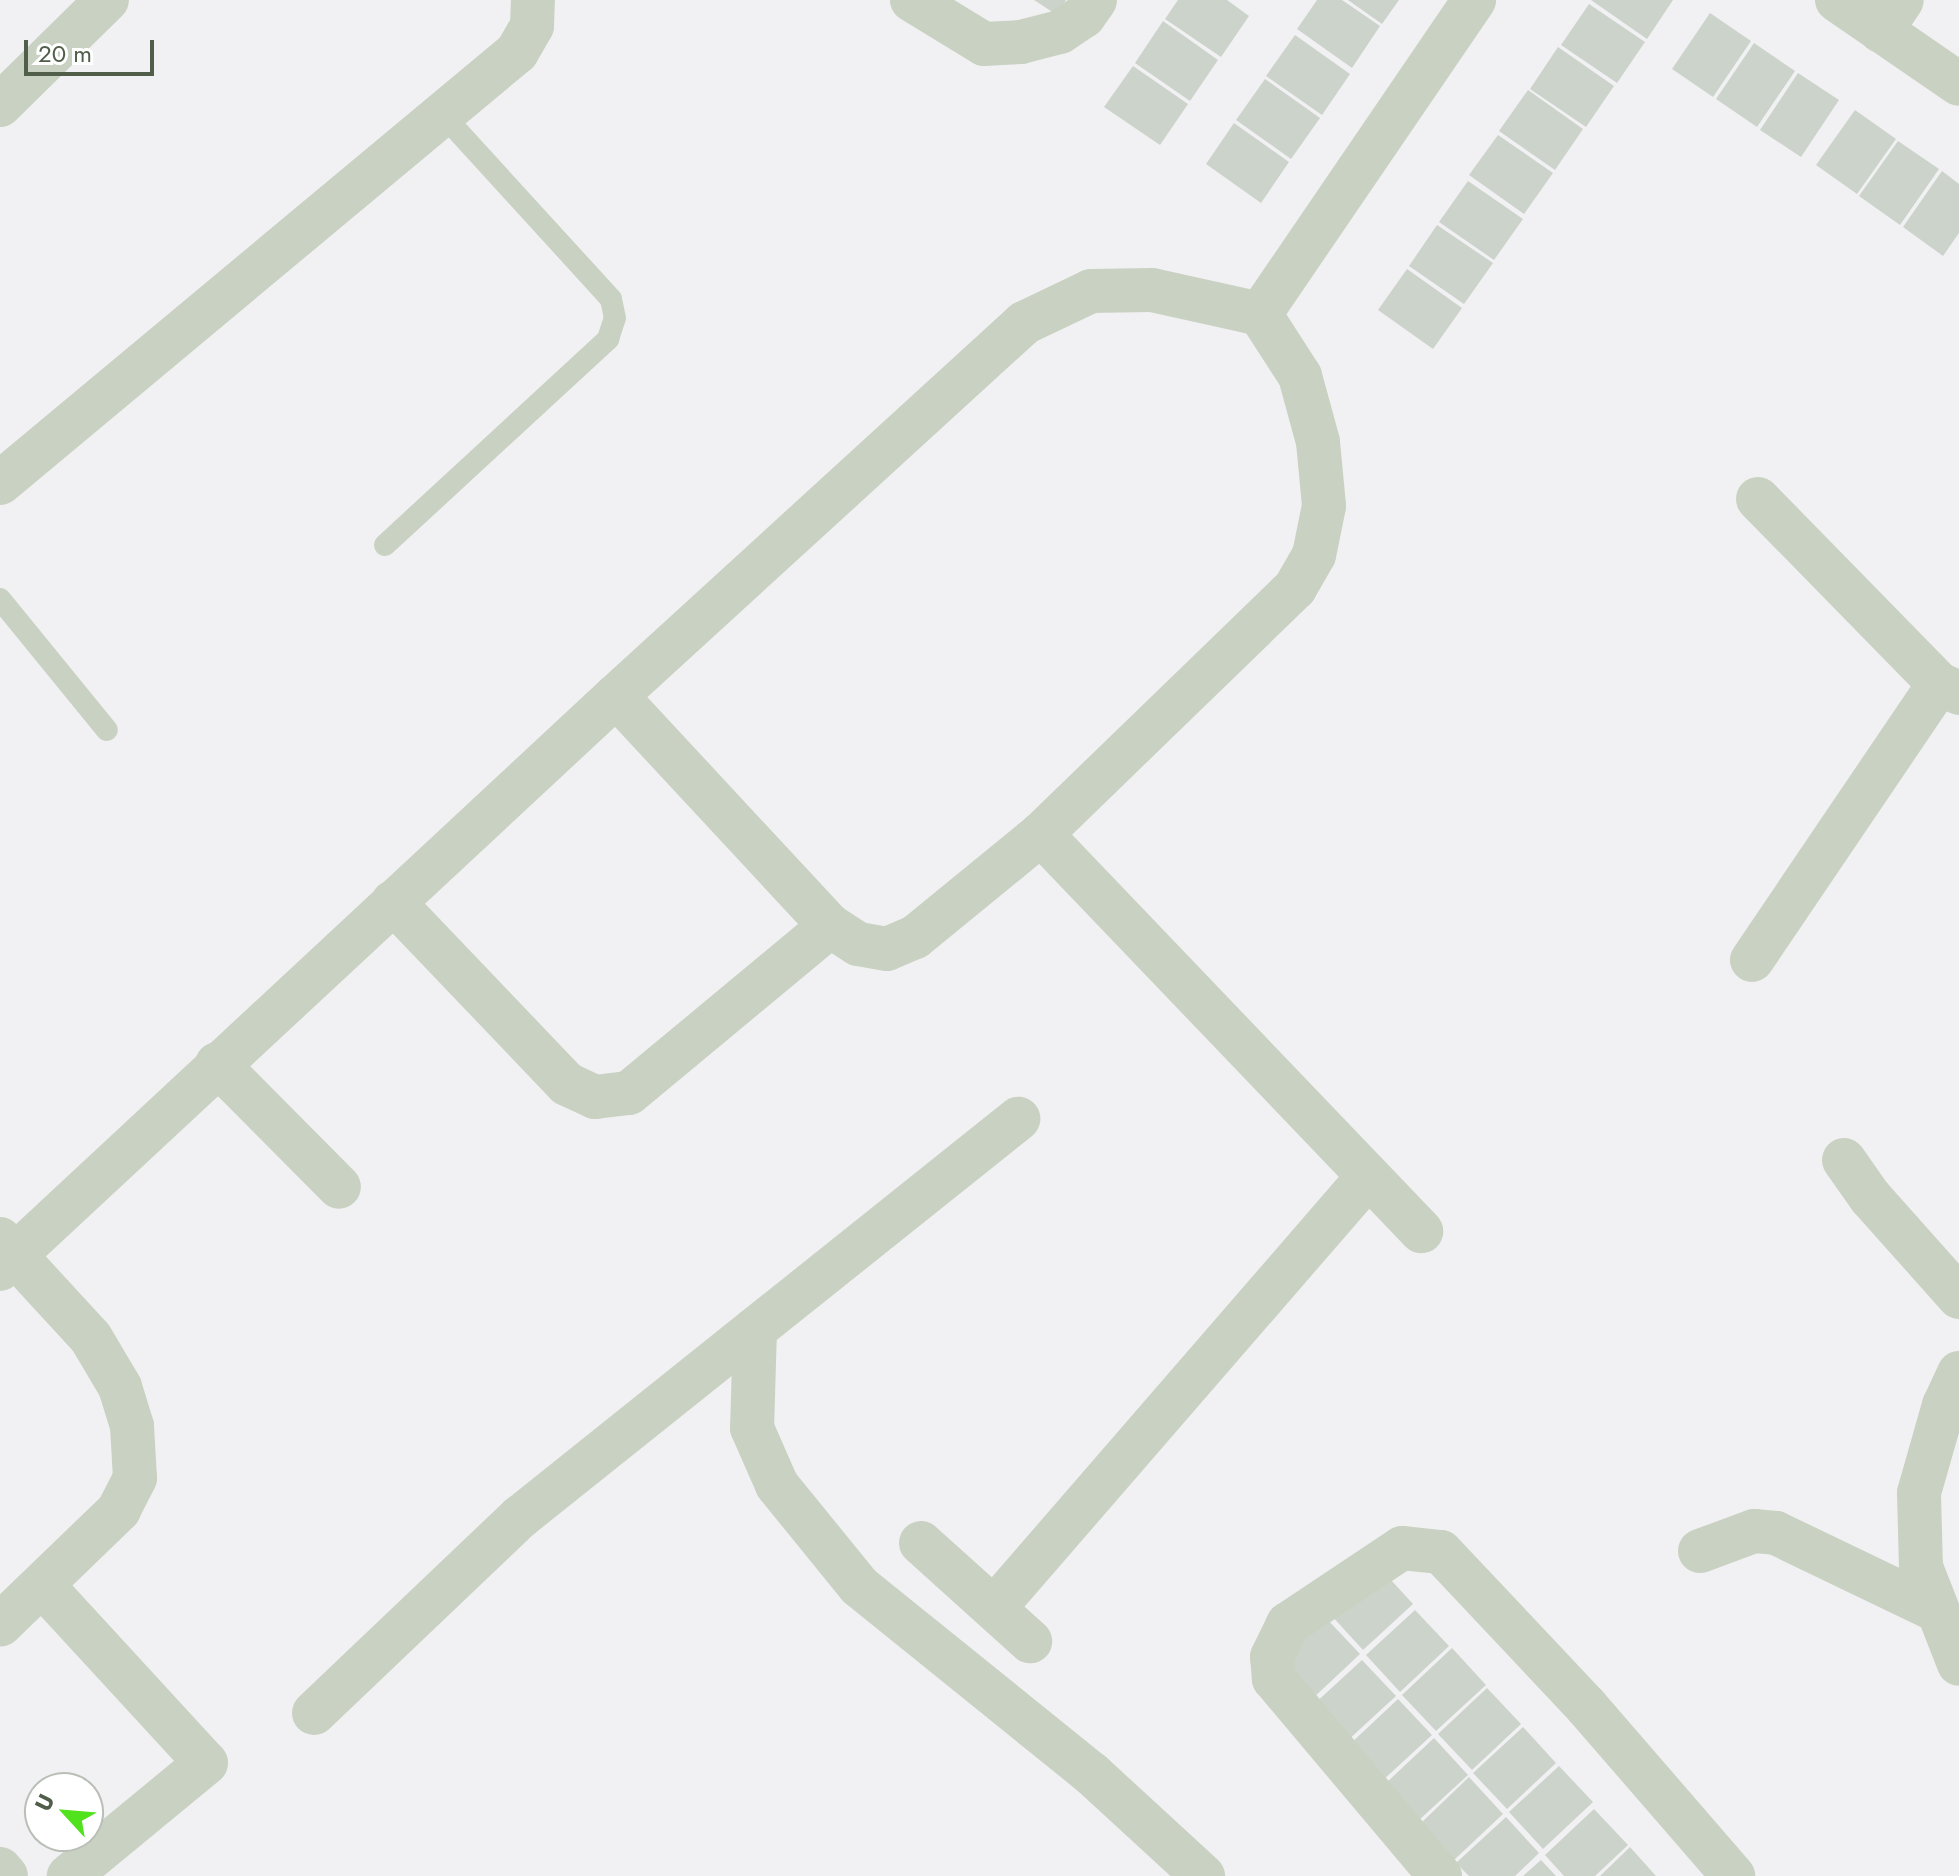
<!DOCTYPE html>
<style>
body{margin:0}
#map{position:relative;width:1959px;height:1876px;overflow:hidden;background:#f1f1f3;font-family:Jost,sans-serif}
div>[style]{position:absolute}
.building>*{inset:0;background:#ccd3cb}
.lane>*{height:22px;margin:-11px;padding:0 11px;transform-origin:11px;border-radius:11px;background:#c9d2c2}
.street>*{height:44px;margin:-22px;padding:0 22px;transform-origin:22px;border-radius:22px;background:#c9d2c2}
span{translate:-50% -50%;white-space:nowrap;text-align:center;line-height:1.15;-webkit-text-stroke:6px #fff;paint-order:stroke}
.north{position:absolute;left:24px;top:1772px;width:80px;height:80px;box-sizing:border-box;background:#fff;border:2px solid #b9bfb6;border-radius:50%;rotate:296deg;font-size:22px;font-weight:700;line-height:32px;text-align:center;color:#515e49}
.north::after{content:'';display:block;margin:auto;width:28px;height:36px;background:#52e11d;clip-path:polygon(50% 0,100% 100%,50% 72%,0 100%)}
.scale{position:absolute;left:24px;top:40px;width:130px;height:36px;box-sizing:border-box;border:4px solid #515e49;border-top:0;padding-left:10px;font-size:24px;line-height:28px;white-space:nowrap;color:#515e49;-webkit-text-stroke:6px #fff;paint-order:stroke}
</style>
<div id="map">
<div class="building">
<i style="clip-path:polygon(1034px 0,1066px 0,1057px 15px)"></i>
<i style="clip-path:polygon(1178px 0,1227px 0,1249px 16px,1221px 57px,1165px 19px)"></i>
<i style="clip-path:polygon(1317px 0,1342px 0,1380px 26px,1352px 68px,1297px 29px)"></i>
<i style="clip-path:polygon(1348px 0,1399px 0,1382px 24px)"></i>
<i style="clip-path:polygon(1591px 0,1673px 0,1647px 39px)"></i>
<i style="clip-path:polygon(1589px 4px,1645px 42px,1617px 83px,1561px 45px)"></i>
<i style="clip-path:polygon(1710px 13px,1751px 41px,1713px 97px,1672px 69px)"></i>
<i style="clip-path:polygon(1163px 21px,1218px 60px,1190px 101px,1135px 63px)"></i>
<i style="clip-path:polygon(1295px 35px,1350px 74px,1322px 115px,1266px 76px)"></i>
<i style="clip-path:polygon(1754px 43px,1795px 71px,1757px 127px,1716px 99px)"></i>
<i style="clip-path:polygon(1558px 47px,1614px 86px,1586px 127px,1530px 89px)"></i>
<i style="clip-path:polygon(1133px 66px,1188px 104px,1160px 145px,1104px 107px)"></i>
<i style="clip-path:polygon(1798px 73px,1839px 100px,1801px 157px,1760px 130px)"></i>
<i style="clip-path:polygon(1265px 79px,1320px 118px,1291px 159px,1236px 120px)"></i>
<i style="clip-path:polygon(1528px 90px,1583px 129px,1555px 170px,1499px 131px)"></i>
<i style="clip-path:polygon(1855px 110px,1896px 139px,1857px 194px,1816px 165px)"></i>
<i style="clip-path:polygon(1234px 123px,1289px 162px,1261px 203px,1206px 164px)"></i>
<i style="clip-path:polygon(1498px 135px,1553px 173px,1524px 214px,1469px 175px)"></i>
<i style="clip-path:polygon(1898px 141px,1939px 169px,1900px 225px,1859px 196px)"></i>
<i style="clip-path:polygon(1942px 171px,1959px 184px,1959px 233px,1943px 256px,1903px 227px)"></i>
<i style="clip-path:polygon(1468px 181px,1523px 219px,1494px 260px,1439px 222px)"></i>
<i style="clip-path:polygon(1437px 225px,1493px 263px,1464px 304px,1409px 266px)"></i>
<i style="clip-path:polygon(1407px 269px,1462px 308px,1433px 349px,1378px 310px)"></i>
<i style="clip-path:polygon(1380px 1568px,1413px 1604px,1363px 1650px,1330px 1614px)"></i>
<i style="clip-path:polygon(1415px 1610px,1449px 1646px,1400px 1692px,1366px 1655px)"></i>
<i style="clip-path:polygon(1326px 1618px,1360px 1654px,1310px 1701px,1276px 1664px)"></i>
<i style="clip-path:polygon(1452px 1648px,1486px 1685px,1436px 1731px,1402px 1695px)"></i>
<i style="clip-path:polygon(1362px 1660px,1396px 1696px,1346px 1742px,1312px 1706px)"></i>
<i style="clip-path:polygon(1487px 1688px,1521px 1724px,1472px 1770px,1438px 1734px)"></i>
<i style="clip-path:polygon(1398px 1699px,1432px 1735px,1382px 1781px,1349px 1745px)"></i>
<i style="clip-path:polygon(1523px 1727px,1556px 1763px,1507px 1809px,1473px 1773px)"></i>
<i style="clip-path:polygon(1434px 1738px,1468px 1775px,1418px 1821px,1384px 1785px)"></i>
<i style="clip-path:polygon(1559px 1766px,1593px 1802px,1543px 1849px,1509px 1812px)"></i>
<i style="clip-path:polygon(1469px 1777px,1503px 1814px,1454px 1860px,1420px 1824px)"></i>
<i style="clip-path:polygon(1594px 1809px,1628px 1845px,1595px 1876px,1564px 1876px,1545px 1855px)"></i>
<i style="clip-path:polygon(1506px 1817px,1539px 1853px,1515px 1876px,1469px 1876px,1456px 1863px)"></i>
<i style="clip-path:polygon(1630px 1847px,1656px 1876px,1600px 1876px)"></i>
<i style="clip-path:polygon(1541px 1860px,1556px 1876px,1523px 1876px)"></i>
</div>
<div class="lane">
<i style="left:385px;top:545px;width:304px;rotate:-42.7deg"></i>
<i style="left:608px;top:339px;width:22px;rotate:-72deg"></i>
<i style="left:615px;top:318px;width:19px;rotate:-102deg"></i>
<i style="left:611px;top:299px;width:251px;rotate:-132.4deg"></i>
<i style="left:0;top:599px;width:169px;rotate:50.8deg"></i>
</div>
<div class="street">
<i style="left:912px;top:0;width:84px;rotate:31.4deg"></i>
<i style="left:984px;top:44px;width:37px;rotate:-3deg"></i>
<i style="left:1021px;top:42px;width:40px;rotate:-14.4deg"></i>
<i style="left:1060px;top:32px;width:29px;rotate:-34deg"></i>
<i style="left:1084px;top:16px;width:19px;rotate:-55deg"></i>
<i style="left:1837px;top:0;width:148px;rotate:34.5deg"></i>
<i style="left:1881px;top:31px;width:37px;rotate:-56deg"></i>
<i style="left:0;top:105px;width:150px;rotate:-44.5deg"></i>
<i style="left:1152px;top:290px;width:111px;rotate:12.5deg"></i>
<i style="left:1260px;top:314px;width:74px;rotate:57.2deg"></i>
<i style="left:1300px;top:376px;width:68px;rotate:74.7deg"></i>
<i style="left:1318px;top:442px;width:64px;rotate:84.6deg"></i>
<i style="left:1324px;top:506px;width:50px;rotate:101.5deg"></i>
<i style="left:1314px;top:555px;width:38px;rotate:120deg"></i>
<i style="left:1295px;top:588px;width:354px;rotate:135.9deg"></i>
<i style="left:1041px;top:834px;width:163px;rotate:140.7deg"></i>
<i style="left:915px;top:937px;width:30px;rotate:157deg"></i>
<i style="left:887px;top:949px;width:29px;rotate:-170deg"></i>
<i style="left:858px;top:944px;width:33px;rotate:-147deg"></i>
<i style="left:830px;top:926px;width:314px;rotate:-132.9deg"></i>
<i style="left:616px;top:696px;width:553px;rotate:-42.43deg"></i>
<i style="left:1024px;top:323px;width:74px;rotate:-25.5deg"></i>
<i style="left:1091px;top:291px;width:61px;rotate:-0.9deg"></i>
<i style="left:1260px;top:314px;width:380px;rotate:-55.7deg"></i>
<i style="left:0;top:483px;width:673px;rotate:-39.82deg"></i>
<i style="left:517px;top:52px;width:30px;rotate:-60deg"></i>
<i style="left:532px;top:26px;width:26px;rotate:-88deg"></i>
<i style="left:1758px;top:499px;width:259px;rotate:45.6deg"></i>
<i style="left:1939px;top:684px;width:22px;rotate:24deg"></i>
<i style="left:1041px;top:834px;width:550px;rotate:46.25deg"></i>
<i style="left:393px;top:902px;width:252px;rotate:46.3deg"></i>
<i style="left:567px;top:1084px;width:31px;rotate:25deg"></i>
<i style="left:595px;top:1097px;width:34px;rotate:-7deg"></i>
<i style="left:629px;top:1093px;width:261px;rotate:-39.7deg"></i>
<i style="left:1752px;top:960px;width:333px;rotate:-55.9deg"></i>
<i style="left:217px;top:1064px;width:173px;rotate:45.2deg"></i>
<i style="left:1844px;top:1160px;width:45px;rotate:54.9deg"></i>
<i style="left:1870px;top:1197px;width:134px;rotate:48.3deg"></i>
<i style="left:0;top:1239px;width:134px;rotate:47.4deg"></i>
<i style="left:91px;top:1338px;width:57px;rotate:59.4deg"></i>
<i style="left:120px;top:1387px;width:41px;rotate:72.9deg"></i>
<i style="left:132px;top:1426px;width:52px;rotate:86.7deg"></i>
<i style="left:135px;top:1478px;width:36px;rotate:117deg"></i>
<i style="left:119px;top:1510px;width:165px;rotate:136deg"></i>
<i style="left:0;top:1269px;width:841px;rotate:-42.93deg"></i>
<i style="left:755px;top:1329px;width:99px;rotate:91.7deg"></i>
<i style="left:752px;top:1428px;width:62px;rotate:66.3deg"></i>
<i style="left:777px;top:1485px;width:130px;rotate:50.9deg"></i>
<i style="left:859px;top:1586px;width:299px;rotate:38.9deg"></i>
<i style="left:1092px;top:1774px;width:151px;rotate:42.6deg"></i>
<i style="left:1959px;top:1373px;width:35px;rotate:115deg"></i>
<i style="left:1944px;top:1405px;width:91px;rotate:105.9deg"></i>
<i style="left:1919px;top:1493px;width:74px;rotate:88.5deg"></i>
<i style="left:1921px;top:1567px;width:104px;rotate:68.6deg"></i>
<i style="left:921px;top:1543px;width:147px;rotate:42deg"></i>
<i style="left:1700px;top:1551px;width:58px;rotate:-20.3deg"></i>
<i style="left:1754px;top:1531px;width:22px;rotate:5deg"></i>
<i style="left:1776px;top:1533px;width:178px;rotate:25.7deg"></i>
<i style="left:44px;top:1587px;width:239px;rotate:47.4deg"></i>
<i style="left:206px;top:1763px;width:178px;rotate:140.5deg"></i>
<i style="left:996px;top:1606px;width:565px;rotate:-49.09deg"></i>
<i style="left:314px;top:1713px;width:284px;rotate:-43.6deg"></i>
<i style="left:520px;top:1517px;width:638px;rotate:-38.63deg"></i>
<i style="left:0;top:1869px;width:9px;rotate:49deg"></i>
<i style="left:1440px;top:1876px;width:258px;rotate:-130.1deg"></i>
<i style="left:1274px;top:1679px;width:22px;rotate:-95deg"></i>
<i style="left:1272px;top:1657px;width:37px;rotate:-64deg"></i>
<i style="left:1288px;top:1624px;width:137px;rotate:-33.7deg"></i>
<i style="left:1402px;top:1548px;width:39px;rotate:6deg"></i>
<i style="left:1441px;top:1552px;width:212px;rotate:46.7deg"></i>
<i style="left:1586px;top:1706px;width:225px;rotate:49.1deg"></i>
</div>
<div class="north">U</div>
<div class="scale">20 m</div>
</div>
